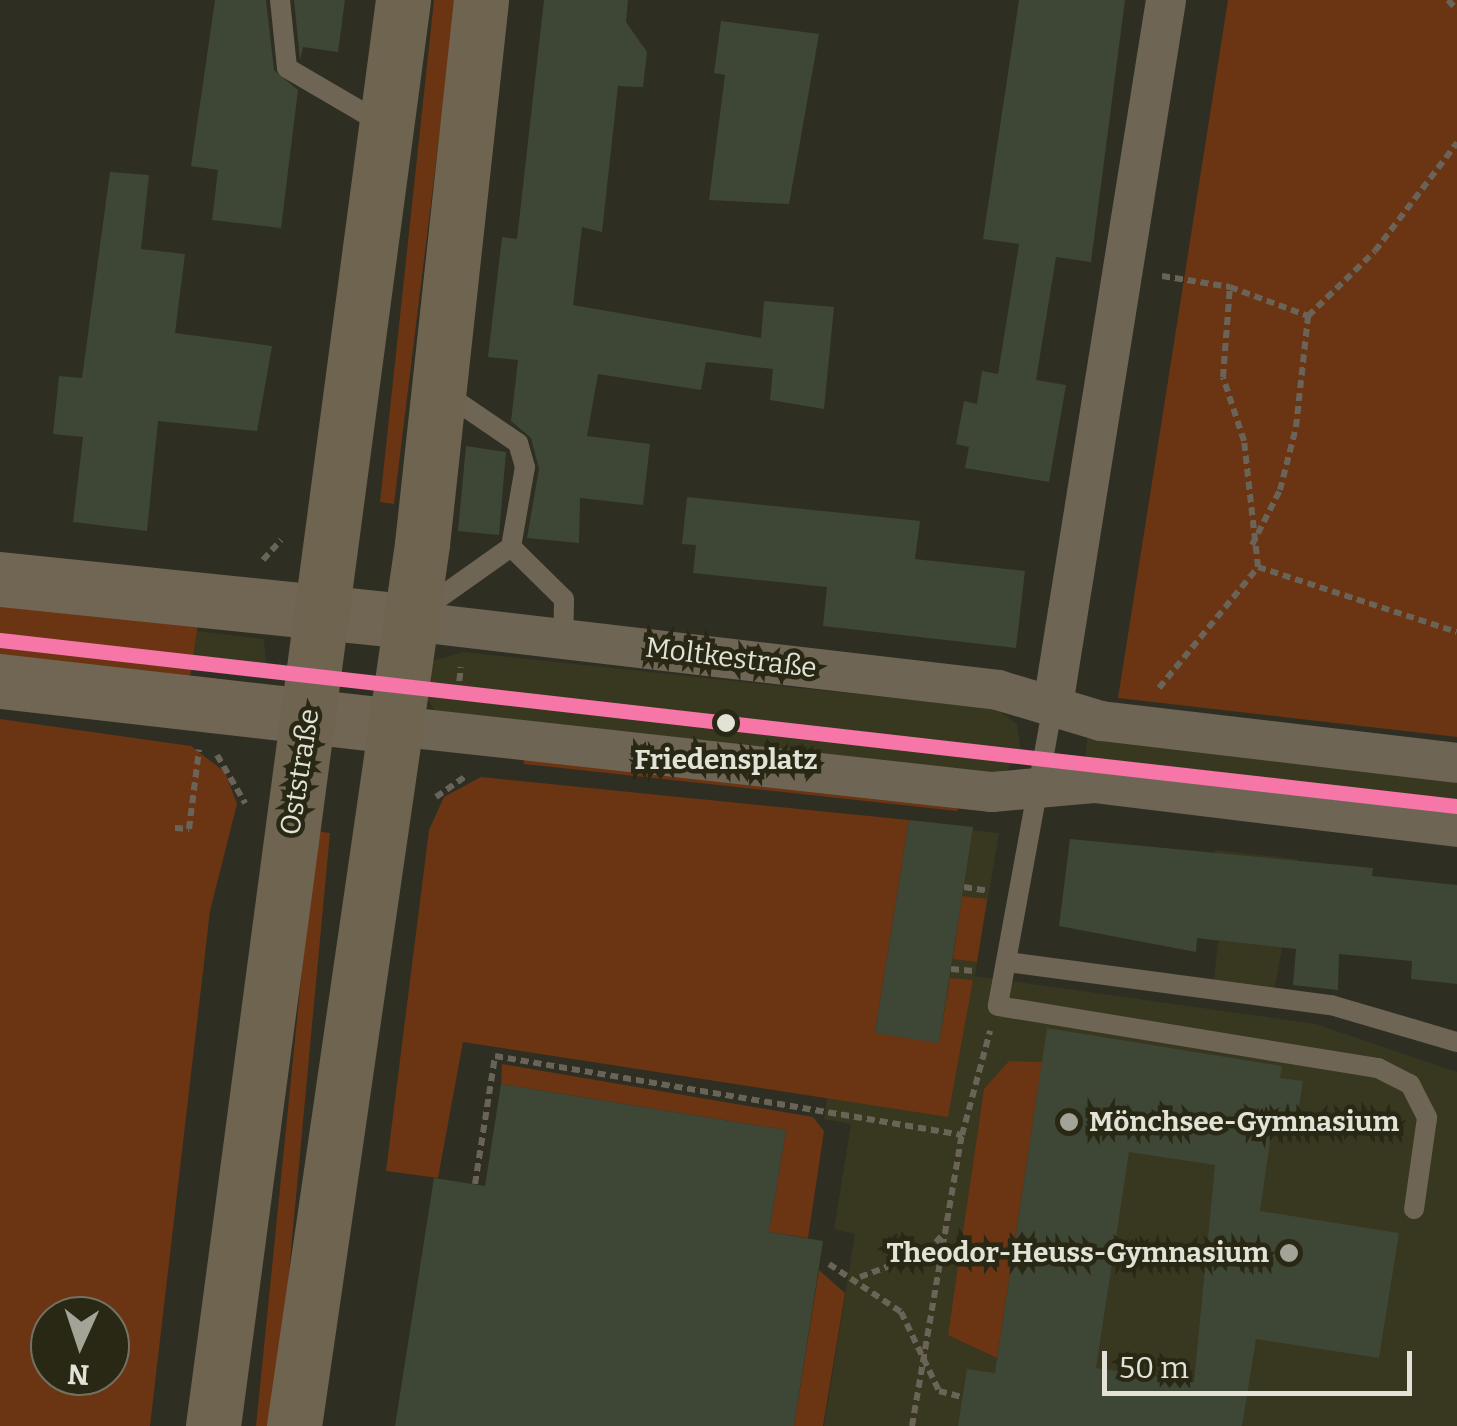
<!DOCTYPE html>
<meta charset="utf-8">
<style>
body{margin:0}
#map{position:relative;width:1457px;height:1426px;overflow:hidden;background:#2e2e23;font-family:Bitter,serif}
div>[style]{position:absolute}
.built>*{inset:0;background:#38371f}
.green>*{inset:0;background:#6b3413}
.building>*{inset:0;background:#3e4735}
.path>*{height:6px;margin-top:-3px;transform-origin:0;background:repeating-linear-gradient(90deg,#6a6458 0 8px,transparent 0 13px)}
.lane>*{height:20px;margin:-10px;padding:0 10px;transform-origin:10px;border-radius:10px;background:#6f6555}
.street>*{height:40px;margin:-20px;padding:0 20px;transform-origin:20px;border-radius:20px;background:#6f6555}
.secondary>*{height:55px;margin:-27.5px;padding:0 27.5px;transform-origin:27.5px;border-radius:27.5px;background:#706653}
.primary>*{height:55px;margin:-27.5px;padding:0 27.5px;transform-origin:27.5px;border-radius:27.5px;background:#6e6450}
.rail-1>*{height:15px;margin:-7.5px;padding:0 7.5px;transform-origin:7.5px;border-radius:7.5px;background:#f576a7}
.dots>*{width:28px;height:28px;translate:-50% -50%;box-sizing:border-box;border:5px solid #282815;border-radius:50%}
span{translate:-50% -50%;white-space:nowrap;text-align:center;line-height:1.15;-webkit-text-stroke:9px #282815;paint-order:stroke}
.street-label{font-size:28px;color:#e2e2d7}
.stop-label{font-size:28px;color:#e2e2d7;font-weight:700}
.poi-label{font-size:28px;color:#e2e2d7;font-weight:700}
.left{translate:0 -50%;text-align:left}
.right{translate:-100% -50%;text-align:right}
.north{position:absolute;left:30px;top:1296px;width:100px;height:100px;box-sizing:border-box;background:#282815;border:2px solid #727263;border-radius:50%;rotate:183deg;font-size:28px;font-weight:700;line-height:40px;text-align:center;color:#e2e2d7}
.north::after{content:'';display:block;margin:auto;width:35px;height:45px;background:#a3a398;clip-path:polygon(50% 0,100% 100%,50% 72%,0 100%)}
.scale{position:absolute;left:1102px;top:1351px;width:310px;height:45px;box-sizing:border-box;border:5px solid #e2e2d7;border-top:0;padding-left:12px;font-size:30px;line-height:35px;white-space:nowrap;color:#e2e2d7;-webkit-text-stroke:8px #282815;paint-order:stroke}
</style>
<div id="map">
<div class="built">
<i style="clip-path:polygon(197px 631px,264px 639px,267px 674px,190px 670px)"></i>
<i style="clip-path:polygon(463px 652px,997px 709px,1017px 724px,1021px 751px,1001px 778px,439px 716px,427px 699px,431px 661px)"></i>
<i style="clip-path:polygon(1087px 737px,1457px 775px,1457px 816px,1085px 766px)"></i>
<i style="clip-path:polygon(864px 819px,999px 833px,975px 976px,1316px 1024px,1457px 1072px,1457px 1426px,824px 1426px,855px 1234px,834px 1229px,851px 1124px,824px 1119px)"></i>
<i style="clip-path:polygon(1215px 850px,1298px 859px,1275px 987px,1214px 980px,1218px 941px,1202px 939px)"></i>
</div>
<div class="green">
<i style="clip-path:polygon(434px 0,456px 0,394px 504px,380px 502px)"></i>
<i style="clip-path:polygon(1228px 0,1457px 0,1457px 737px,1118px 698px)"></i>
<i style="clip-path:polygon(0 595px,199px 618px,189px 684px,0 662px)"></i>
<i style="clip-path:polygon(evenodd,0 719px,191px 746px,225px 772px,237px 804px,210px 911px,150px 1426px,0 1426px,0 719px,50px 1316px,110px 1316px,110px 1376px,50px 1376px,50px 1316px)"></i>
<i style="clip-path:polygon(524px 755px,959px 802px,957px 811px,524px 764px)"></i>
<i style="clip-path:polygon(481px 777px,909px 820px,875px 1032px,939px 1043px,950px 978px,973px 980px,948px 1117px,463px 1042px,438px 1178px,386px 1171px,429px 830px,444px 797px)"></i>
<i style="clip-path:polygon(316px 831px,330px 833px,283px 1336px,272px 1426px,256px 1426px)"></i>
<i style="clip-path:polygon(962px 896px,987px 899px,977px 962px,953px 959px)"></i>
<i style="clip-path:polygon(1009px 1061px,1042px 1062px,997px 1358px,948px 1335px,984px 1089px)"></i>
<i style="clip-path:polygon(502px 1064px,813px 1117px,824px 1131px,808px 1238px,769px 1232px,786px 1130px,501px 1084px)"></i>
<i style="clip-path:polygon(819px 1270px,845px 1293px,823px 1426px,794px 1426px)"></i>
</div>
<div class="building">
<i style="clip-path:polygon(215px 0,266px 0,274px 70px,298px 90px,281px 228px,212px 220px,218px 170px,191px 166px)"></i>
<i style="clip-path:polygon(294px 0,345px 0,338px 52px,303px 47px,300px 60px)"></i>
<i style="clip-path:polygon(544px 0,628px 0,626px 22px,647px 52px,643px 87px,618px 86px,602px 232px,582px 227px,573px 305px,761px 338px,764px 301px,834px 307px,824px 409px,770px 400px,773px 369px,706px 362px,701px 390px,598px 374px,587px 436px,650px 444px,643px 505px,580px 498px,579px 543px,527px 538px,539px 469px,531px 438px,511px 421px,518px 360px,488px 357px,502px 237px,517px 239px)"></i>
<i style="clip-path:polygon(1019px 0,1125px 0,1091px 262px,1056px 257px,1036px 380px,1066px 385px,1049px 482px,965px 468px,969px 447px,956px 444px,964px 401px,977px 404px,982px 371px,998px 374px,1019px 244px,983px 239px)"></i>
<i style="clip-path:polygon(721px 21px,819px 34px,789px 204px,709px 200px,725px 75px,714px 73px)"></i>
<i style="clip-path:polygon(110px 172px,149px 175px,141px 249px,185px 254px,175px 333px,272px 346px,257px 431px,158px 421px,147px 531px,73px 522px,83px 437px,53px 434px,59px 376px,82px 378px)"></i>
<i style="clip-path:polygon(466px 446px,506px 452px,499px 535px,458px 531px)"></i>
<i style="clip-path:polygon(687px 497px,920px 521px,915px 559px,1025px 571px,1016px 648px,823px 626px,827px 587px,693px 573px,696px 545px,682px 544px)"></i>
<i style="clip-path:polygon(909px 820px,973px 827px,939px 1043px,875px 1033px)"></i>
<i style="clip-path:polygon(1070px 839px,1373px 868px,1372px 876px,1457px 885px,1457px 984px,1411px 979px,1412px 961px,1339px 954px,1338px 990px,1293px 985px,1296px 949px,1197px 938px,1196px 952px,1059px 926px)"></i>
<i style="clip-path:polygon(evenodd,1047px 1028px,1282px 1066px,1280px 1078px,1303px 1081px,1295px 1131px,1272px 1128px,1260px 1211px,1399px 1233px,1379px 1358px,1256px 1339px,1242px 1426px,958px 1426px,967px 1369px,995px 1373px,1047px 1028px,1129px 1152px,1215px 1165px,1194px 1382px,1096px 1368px,1129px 1152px)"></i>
<i style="clip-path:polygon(501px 1084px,786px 1130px,769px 1232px,823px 1241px,794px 1426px,395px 1426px,434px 1178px,485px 1186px)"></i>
</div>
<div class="path">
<i style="left:1448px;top:0;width:13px;rotate:48deg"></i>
<i style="left:1162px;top:276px;width:69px;rotate:9.2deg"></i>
<i style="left:1252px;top:545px;width:62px;rotate:-63deg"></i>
<i style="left:1280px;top:490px;width:65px;rotate:-75.7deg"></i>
<i style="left:1296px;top:427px;width:112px;rotate:-83.8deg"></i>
<i style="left:263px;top:560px;width:27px;rotate:-48deg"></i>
<i style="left:1258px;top:567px;width:209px;rotate:18.1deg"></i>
<i style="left:1159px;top:688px;width:156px;rotate:-50.7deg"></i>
<i style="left:1258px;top:567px;width:127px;rotate:-96.3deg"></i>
<i style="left:1244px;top:441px;width:67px;rotate:-108.2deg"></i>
<i style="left:1223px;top:377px;width:90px;rotate:-85.6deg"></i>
<i style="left:1230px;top:287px;width:83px;rotate:20.4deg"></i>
<i style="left:1308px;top:316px;width:93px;rotate:-44.1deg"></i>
<i style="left:1375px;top:251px;width:136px;rotate:-52.8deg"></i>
<i style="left:458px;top:694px;width:27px;rotate:-84deg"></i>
<i style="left:217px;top:755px;width:56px;rotate:59.7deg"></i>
<i style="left:436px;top:797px;width:37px;rotate:-35deg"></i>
<i style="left:175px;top:828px;width:14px;rotate:4deg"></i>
<i style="left:189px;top:829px;width:80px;rotate:-82.8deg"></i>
<i style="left:964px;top:887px;width:25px;rotate:9deg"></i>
<i style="left:951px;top:969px;width:23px;rotate:5deg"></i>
<i style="left:475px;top:1184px;width:130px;rotate:-81.1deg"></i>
<i style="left:495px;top:1056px;width:474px;rotate:9.6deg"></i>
<i style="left:829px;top:1264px;width:87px;rotate:33.7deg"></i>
<i style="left:901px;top:1312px;width:88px;rotate:64.3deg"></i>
<i style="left:939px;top:1391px;width:24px;rotate:15deg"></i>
<i style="left:860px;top:1277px;width:72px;rotate:-20.5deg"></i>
<i style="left:927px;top:1252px;width:28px;rotate:-48deg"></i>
<i style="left:912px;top:1426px;width:295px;rotate:-80.3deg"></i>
<i style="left:962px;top:1135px;width:108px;rotate:-74.9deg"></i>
</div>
<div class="lane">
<i style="left:280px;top:0;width:68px;rotate:84.1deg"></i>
<i style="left:287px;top:68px;width:109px;rotate:30.3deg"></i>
<i style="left:511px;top:547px;width:74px;rotate:44.5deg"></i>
<i style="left:564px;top:599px;width:39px;rotate:91deg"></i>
<i style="left:422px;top:610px;width:109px;rotate:-35.3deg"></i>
<i style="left:511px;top:547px;width:81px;rotate:-80.1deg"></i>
<i style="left:525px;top:467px;width:25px;rotate:-106deg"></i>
<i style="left:518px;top:443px;width:91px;rotate:-145.8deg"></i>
<i style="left:1053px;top:705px;width:306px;rotate:100.4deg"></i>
<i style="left:998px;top:1006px;width:385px;rotate:9.3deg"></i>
<i style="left:1378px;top:1068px;width:36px;rotate:27deg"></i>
<i style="left:1410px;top:1084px;width:38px;rotate:63deg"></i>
<i style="left:1427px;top:1118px;width:92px;rotate:98.1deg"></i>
<i style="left:1007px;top:962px;width:327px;rotate:7.6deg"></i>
<i style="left:1331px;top:1005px;width:131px;rotate:16.4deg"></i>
</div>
<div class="street">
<i style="left:409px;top:621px;width:593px;rotate:6.68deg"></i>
<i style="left:998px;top:690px;width:108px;rotate:16.8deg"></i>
<i style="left:1101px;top:721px;width:358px;rotate:6.7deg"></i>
<i style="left:1053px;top:705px;width:714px;rotate:-80.89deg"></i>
<i style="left:395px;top:726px;width:601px;rotate:6.31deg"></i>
<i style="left:992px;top:792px;width:102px;rotate:-5deg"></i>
<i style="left:1094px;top:783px;width:366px;rotate:6.9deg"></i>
</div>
<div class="secondary">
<i style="left:0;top:579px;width:411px;rotate:5.9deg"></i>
<i style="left:0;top:681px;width:398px;rotate:6.5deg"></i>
</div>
<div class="primary">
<i style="left:213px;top:1426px;width:1439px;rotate:-82.41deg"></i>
<i style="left:294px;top:1426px;width:891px;rotate:-81.74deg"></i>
<i style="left:422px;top:544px;width:547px;rotate:-83.81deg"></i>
</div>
<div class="rail-1">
<i style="left:0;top:640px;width:1466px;rotate:6.5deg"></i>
</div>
<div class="dots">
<i style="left:726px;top:723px;background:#e2e2d7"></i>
<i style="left:1069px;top:1122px;background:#a3a398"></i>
<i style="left:1289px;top:1253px;background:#a3a398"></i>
</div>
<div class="street-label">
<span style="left:731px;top:658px;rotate:7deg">Moltkestraße</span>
<span style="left:300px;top:772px;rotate:-81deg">Oststraße</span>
</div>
<div class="stop-label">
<span style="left:726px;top:760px">Friedensplatz</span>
</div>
<div class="poi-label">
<span class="left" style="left:1089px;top:1122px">Mönchsee-Gymnasium</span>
<span class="right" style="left:1269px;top:1253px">Theodor-Heuss-Gymnasium</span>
</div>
<div class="north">N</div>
<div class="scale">50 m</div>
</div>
